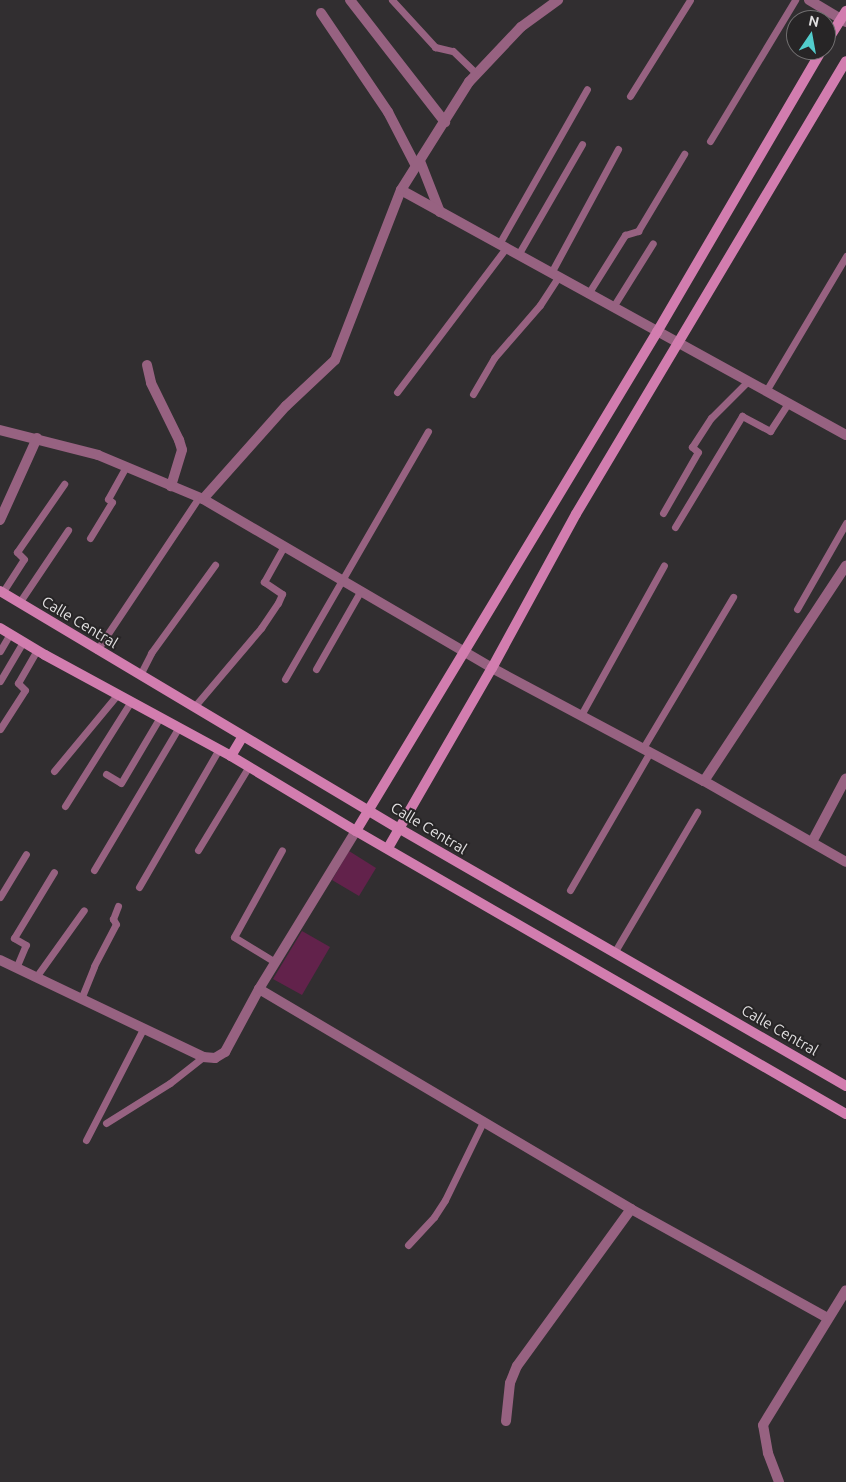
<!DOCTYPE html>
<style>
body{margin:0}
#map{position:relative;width:846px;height:1482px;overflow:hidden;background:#312e30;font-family:Ubuntu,sans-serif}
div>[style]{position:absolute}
.green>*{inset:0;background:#62224b}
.lane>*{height:7px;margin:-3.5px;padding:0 3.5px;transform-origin:3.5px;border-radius:3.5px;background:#976281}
.street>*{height:10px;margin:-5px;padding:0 5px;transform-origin:5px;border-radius:5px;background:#976281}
.secondary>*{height:10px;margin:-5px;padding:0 5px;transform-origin:5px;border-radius:5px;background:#d27daf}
span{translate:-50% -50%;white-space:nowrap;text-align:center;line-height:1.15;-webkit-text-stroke:4px #272526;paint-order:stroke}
.street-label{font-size:15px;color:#e1dfe0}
.north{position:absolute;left:786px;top:10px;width:50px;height:50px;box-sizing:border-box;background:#272526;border:1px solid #716f70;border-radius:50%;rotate:12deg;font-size:14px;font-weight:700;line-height:20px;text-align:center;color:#e1dfe0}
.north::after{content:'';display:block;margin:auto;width:18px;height:22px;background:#52cdcc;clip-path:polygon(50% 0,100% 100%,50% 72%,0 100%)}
</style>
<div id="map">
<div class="green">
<i style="clip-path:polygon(349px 851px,376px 868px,359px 896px,332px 880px)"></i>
<i style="clip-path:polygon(302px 931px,330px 947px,302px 995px,273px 979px)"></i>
</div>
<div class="lane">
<i style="left:392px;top:0;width:64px;rotate:47.5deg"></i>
<i style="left:435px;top:47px;width:18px;rotate:13deg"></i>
<i style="left:453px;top:51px;width:33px;rotate:44deg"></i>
<i style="left:630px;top:96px;width:113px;rotate:-58deg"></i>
<i style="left:710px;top:141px;width:165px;rotate:-58.9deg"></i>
<i style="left:499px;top:244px;width:178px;rotate:-60.4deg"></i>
<i style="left:518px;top:255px;width:128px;rotate:-60deg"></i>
<i style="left:551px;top:273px;width:141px;rotate:-61.6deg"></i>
<i style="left:588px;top:294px;width:70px;rotate:-57.9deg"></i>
<i style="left:625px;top:235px;width:14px;rotate:-17deg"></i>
<i style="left:638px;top:231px;width:90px;rotate:-59.1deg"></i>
<i style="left:613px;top:307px;width:75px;rotate:-58deg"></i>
<i style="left:766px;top:391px;width:157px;rotate:-59.3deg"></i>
<i style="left:397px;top:392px;width:181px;rotate:-52.9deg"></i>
<i style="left:473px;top:394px;width:42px;rotate:-59.7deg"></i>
<i style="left:494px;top:358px;width:70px;rotate:-49deg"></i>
<i style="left:540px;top:305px;width:33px;rotate:-57deg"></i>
<i style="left:663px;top:513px;width:70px;rotate:-60.2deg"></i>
<i style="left:698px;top:452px;width:8px;rotate:-140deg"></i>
<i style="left:692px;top:447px;width:35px;rotate:-57deg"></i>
<i style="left:711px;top:418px;width:52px;rotate:-45deg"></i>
<i style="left:675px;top:527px;width:130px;rotate:-58.9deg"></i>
<i style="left:742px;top:416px;width:32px;rotate:28deg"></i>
<i style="left:770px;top:431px;width:33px;rotate:-57deg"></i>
<i style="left:90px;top:538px;width:42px;rotate:-58.6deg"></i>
<i style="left:112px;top:502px;width:5px;rotate:-143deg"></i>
<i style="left:108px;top:499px;width:37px;rotate:-61deg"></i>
<i style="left:2px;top:593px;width:40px;rotate:-57.1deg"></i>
<i style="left:24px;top:559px;width:10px;rotate:-135deg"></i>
<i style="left:17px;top:552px;width:83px;rotate:-55.3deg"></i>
<i style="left:19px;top:603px;width:88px;rotate:-56.1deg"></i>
<i style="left:797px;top:609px;width:99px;rotate:-60.3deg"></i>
<i style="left:97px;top:650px;width:184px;rotate:-56.3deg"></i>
<i style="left:0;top:651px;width:20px;rotate:-60deg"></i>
<i style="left:316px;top:669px;width:91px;rotate:-60.3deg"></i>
<i style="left:140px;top:675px;width:25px;rotate:-63deg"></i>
<i style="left:151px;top:653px;width:109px;rotate:-54deg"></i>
<i style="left:285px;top:679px;width:286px;rotate:-60deg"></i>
<i style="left:0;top:681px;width:45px;rotate:-59.5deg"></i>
<i style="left:194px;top:707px;width:104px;rotate:-49.7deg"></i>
<i style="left:261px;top:628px;width:30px;rotate:-56deg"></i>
<i style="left:278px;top:603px;width:10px;rotate:-66deg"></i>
<i style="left:282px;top:594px;width:22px;rotate:-146deg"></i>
<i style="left:264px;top:582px;width:41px;rotate:-60.9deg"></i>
<i style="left:581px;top:715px;width:171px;rotate:-61deg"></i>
<i style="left:0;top:729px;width:46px;rotate:-57.3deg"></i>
<i style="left:25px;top:690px;width:10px;rotate:-135deg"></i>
<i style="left:18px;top:683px;width:38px;rotate:-60deg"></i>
<i style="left:643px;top:748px;width:176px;rotate:-59.2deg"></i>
<i style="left:54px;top:771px;width:100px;rotate:-50.3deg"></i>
<i style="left:106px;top:774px;width:17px;rotate:31deg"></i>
<i style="left:121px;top:783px;width:77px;rotate:-59.4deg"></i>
<i style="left:65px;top:806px;width:124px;rotate:-57.8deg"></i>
<i style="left:198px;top:850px;width:98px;rotate:-58.7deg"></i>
<i style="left:94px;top:870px;width:166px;rotate:-59.3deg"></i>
<i style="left:139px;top:887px;width:160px;rotate:-59.9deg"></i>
<i style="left:570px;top:890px;width:160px;rotate:-59.9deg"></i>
<i style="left:0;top:897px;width:50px;rotate:-58.8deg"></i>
<i style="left:614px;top:953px;width:164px;rotate:-59.5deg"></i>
<i style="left:275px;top:962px;width:48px;rotate:-148.6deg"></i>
<i style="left:234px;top:937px;width:99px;rotate:-61.1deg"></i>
<i style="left:16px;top:968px;width:25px;rotate:-67deg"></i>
<i style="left:26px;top:945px;width:14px;rotate:-150deg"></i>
<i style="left:14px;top:938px;width:77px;rotate:-58.8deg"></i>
<i style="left:36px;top:977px;width:82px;rotate:-54.4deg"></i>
<i style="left:81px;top:999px;width:35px;rotate:-68deg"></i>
<i style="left:94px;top:966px;width:47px;rotate:-62.4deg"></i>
<i style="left:116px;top:924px;width:6px;rotate:-121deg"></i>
<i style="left:113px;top:919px;width:14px;rotate:-69deg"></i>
<i style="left:106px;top:1123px;width:75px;rotate:-32deg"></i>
<i style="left:170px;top:1083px;width:42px;rotate:-38.2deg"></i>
<i style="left:86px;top:1140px;width:125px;rotate:-62.8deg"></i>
<i style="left:408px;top:1245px;width:38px;rotate:-47deg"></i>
<i style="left:434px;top:1217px;width:20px;rotate:-57deg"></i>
<i style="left:445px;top:1200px;width:87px;rotate:-64deg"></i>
</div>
<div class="street">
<i style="left:350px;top:0;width:155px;rotate:52.1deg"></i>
<i style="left:809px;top:0;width:43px;rotate:30.7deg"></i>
<i style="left:321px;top:13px;width:120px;rotate:55.9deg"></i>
<i style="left:388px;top:112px;width:61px;rotate:62.6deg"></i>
<i style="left:420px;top:161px;width:55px;rotate:68.6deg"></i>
<i style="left:401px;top:190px;width:508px;rotate:28.84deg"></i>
<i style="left:147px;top:365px;width:18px;rotate:77deg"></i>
<i style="left:151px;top:383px;width:64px;rotate:63.8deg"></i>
<i style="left:179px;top:440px;width:10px;rotate:73deg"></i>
<i style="left:182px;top:450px;width:38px;rotate:107deg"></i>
<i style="left:0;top:430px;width:101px;rotate:14.3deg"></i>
<i style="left:98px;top:455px;width:114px;rotate:22.7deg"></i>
<i style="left:203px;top:499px;width:335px;rotate:30.3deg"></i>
<i style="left:492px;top:668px;width:240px;rotate:28.1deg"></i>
<i style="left:704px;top:781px;width:163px;rotate:29.7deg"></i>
<i style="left:203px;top:499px;width:125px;rotate:-48.3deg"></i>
<i style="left:286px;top:406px;width:67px;rotate:-43.2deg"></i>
<i style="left:335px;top:360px;width:182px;rotate:-68.8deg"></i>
<i style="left:401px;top:190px;width:128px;rotate:-57.8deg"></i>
<i style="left:469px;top:82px;width:76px;rotate:-46.6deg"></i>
<i style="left:521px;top:27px;width:46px;rotate:-36.1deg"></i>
<i style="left:0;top:520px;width:90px;rotate:-65.7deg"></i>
<i style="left:704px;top:781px;width:258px;rotate:-56.6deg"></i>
<i style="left:812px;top:842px;width:72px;rotate:-62deg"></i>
<i style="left:0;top:960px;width:225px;rotate:25.5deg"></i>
<i style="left:203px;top:1057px;width:12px;rotate:5deg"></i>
<i style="left:215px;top:1058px;width:12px;rotate:-31deg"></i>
<i style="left:225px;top:1052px;width:72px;rotate:-61.6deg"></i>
<i style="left:259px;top:989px;width:185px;rotate:-58.5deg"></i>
<i style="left:259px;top:989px;width:432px;rotate:30.6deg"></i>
<i style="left:631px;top:1209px;width:225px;rotate:29deg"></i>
<i style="left:506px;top:1421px;width:38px;rotate:-84deg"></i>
<i style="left:510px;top:1383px;width:18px;rotate:-68deg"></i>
<i style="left:517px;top:1366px;width:194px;rotate:-54deg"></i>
<i style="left:779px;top:1482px;width:31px;rotate:-111deg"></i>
<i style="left:768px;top:1453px;width:28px;rotate:-100deg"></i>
<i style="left:763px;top:1425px;width:158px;rotate:-58.4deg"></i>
</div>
<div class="secondary">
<i style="left:826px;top:43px;width:38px;rotate:-58deg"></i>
<i style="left:0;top:591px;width:465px;rotate:30.8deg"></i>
<i style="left:400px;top:829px;width:515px;rotate:29.95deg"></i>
<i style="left:0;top:628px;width:52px;rotate:31deg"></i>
<i style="left:45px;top:655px;width:212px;rotate:28.5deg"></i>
<i style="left:231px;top:756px;width:146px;rotate:31deg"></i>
<i style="left:356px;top:831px;width:566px;rotate:30.01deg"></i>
<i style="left:231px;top:756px;width:23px;rotate:-59deg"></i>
<i style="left:356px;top:831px;width:583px;rotate:-58.9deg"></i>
<i style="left:657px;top:332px;width:327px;rotate:-59.7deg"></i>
<i style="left:388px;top:848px;width:208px;rotate:-60deg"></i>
<i style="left:492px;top:668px;width:175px;rotate:-61.4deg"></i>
<i style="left:576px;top:514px;width:527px;rotate:-59.2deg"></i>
</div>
<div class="street-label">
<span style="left:80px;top:622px;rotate:31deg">Calle Central</span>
<span style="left:429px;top:828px;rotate:31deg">Calle Central</span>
<span style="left:780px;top:1030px;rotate:30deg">Calle Central</span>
</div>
<div class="north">N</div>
</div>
